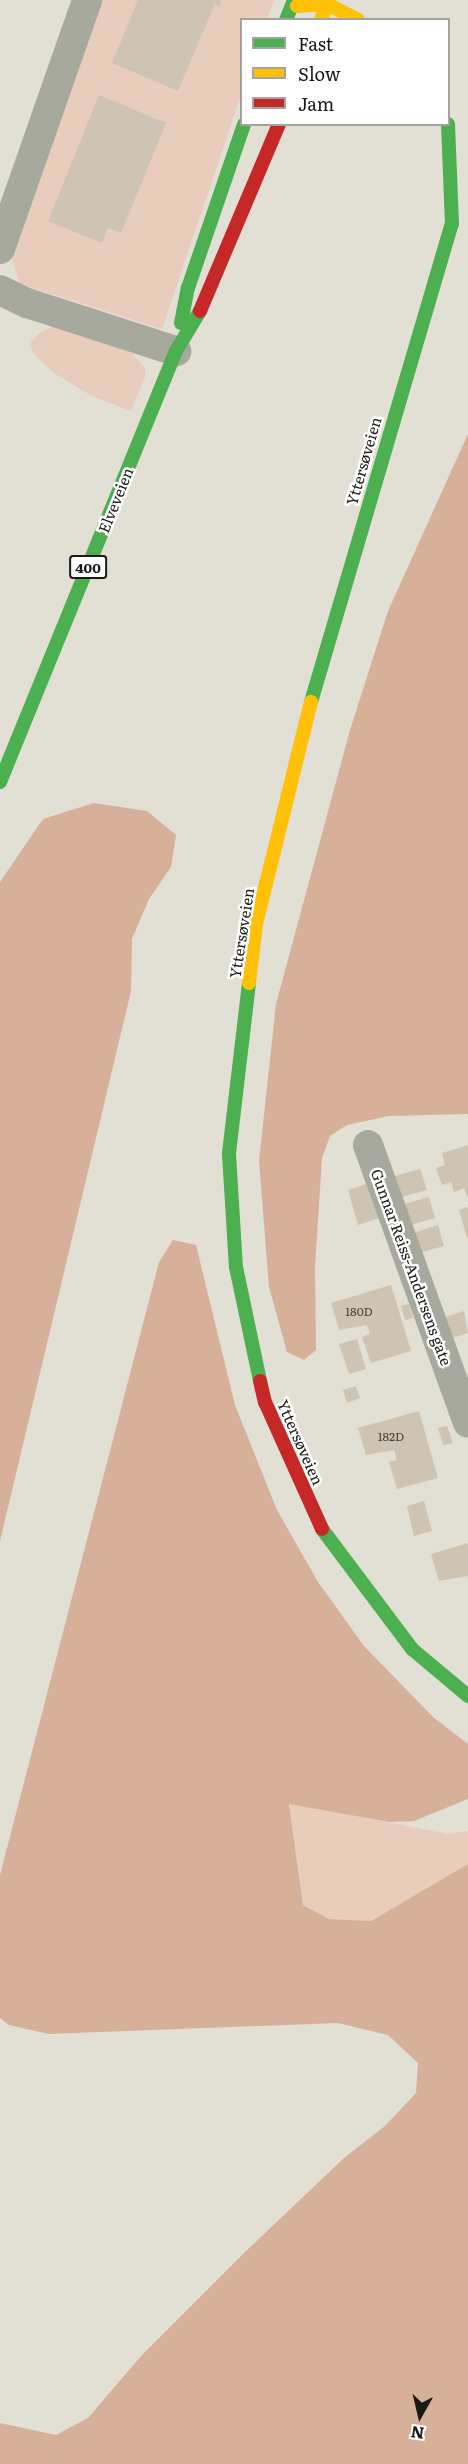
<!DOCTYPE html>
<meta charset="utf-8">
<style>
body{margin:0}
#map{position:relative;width:468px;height:2464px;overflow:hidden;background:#e2dfd5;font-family:Literata,serif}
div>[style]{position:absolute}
.green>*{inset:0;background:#e8ccbc}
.forest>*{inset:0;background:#d7b09a}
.building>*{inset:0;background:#cec4b3}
.street>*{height:30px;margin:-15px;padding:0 15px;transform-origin:15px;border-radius:15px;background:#a8a99e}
.fast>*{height:14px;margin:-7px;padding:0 7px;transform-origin:7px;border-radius:7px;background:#4caf50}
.slow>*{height:14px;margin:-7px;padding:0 7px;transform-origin:7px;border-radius:7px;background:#ffc107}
.jam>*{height:14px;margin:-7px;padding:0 7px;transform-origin:7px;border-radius:7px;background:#c62828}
span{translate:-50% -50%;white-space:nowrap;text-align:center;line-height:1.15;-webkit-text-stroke:5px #fff;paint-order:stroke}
.number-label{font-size:12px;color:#48443b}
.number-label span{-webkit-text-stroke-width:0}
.shield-label span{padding:2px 4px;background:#fff;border:2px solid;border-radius:4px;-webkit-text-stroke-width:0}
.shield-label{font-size:14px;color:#1b1913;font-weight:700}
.street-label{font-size:15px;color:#1b1913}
.legend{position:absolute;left:240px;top:18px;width:210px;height:108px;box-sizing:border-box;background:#fff;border:2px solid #a4a3a1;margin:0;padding:8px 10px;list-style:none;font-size:18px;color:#1b1913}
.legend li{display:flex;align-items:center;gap:12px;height:30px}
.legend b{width:30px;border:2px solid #a4a3a1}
.north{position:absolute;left:390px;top:2386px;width:60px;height:60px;-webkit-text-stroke:4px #fff;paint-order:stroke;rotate:188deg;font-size:16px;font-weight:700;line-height:24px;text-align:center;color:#1b1913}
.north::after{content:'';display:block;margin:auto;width:21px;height:27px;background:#1b1913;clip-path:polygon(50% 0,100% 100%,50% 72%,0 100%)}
</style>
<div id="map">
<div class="green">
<i style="clip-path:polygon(100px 0,274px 0,267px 19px,242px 20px,241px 95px,162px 329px,20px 284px,12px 260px)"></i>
<i style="clip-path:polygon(56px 324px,132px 353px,145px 368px,145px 377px,131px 411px,92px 396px,54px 373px,34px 354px,30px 344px,38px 334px)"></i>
<i style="clip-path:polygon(289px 1803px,448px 1834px,468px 1831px,468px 1864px,371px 1921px,329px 1919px,303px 1905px)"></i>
</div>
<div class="forest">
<i style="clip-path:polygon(468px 434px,468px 1114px,389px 1116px,347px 1125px,330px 1136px,322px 1158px,315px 1266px,316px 1350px,304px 1360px,287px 1352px,269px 1287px,259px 1161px,276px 1004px,350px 730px,388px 611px)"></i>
<i style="clip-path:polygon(94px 803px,147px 811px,176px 835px,171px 867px,149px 899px,132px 939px,131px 991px,0 1541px,0 882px,43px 819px)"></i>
<i style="clip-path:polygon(173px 1240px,196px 1245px,235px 1405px,277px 1510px,318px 1582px,364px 1646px,433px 1717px,468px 1744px,468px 1799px,414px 1821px,389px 1822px,289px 1804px,303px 1905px,329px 1919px,371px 1921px,468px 1864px,468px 2464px,0 2464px,0 2423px,56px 2435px,88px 2418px,141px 2356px,245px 2252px,344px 2158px,385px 2126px,416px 2093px,418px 2063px,388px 2035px,338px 2023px,49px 2034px,9px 2025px,0 2018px,0 1875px,159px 1262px)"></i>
</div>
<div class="building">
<i style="clip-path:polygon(138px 0,221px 0,220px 7px,215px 4px,178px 91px,112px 63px)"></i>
<i style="clip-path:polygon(99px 95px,166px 123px,121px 233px,108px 228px,102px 243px,48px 221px)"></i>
<i style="clip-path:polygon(468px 1145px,468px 1199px,464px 1188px,454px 1192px,451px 1182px,442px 1185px,436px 1168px,445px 1165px,442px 1153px)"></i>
<i style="clip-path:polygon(420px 1169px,427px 1190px,402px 1197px,395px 1176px)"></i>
<i style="clip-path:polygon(373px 1182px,383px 1217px,358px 1225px,348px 1190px)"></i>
<i style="clip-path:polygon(429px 1197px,435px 1218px,411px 1225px,404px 1204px)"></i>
<i style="clip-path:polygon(468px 1207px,468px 1238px,467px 1238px,459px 1210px)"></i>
<i style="clip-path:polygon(438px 1225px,444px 1246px,419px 1253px,413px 1233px)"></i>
<i style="clip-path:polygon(391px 1285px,411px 1351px,371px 1363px,362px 1337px,370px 1334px,367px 1325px,339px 1330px,331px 1303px)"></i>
<i style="clip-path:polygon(409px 1304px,413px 1318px,405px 1320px,401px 1306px)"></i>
<i style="clip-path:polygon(464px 1311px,468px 1333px,446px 1340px,439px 1319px)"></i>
<i style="clip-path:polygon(357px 1339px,366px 1369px,349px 1374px,339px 1344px)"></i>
<i style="clip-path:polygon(356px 1386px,360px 1398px,347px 1403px,343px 1390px)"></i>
<i style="clip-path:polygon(419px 1411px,438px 1478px,397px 1489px,389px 1462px,397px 1460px,394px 1450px,366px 1455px,358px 1428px)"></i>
<i style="clip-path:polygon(447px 1426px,453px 1443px,443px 1445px,438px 1428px)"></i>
<i style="clip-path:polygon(424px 1501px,432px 1531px,414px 1536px,407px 1506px)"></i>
<i style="clip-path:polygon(468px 1543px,468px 1576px,439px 1581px,431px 1554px)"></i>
</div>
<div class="street">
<i style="left:0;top:249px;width:264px;rotate:-70.7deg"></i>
<i style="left:0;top:290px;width:30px;rotate:26deg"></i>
<i style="left:27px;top:303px;width:157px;rotate:17.9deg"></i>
<i style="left:368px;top:1145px;width:295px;rotate:70.2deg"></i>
</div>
<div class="fast">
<i style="left:286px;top:20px;width:22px;rotate:-68deg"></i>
<i style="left:181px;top:323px;width:36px;rotate:-79deg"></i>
<i style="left:188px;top:288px;width:173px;rotate:-71.1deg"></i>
<i style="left:311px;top:702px;width:498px;rotate:-73.6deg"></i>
<i style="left:452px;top:224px;width:100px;rotate:-92.3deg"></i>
<i style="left:0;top:782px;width:466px;rotate:-67.8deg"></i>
<i style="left:176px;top:351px;width:47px;rotate:-59deg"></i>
<i style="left:249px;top:983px;width:172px;rotate:96.7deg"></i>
<i style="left:229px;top:1154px;width:113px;rotate:86.5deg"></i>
<i style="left:236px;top:1267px;width:116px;rotate:78.1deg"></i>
<i style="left:322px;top:1529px;width:150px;rotate:53.1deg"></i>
<i style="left:412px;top:1649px;width:73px;rotate:40deg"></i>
</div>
<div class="slow">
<i style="left:297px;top:6px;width:30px;rotate:-4deg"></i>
<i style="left:327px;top:4px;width:35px;rotate:27deg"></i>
<i style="left:321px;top:20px;width:21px;rotate:-71deg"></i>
<i style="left:249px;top:983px;width:59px;rotate:-83.2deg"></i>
<i style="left:256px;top:924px;width:229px;rotate:-76.1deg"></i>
</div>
<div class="jam">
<i style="left:200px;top:311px;width:203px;rotate:-67.1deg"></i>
<i style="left:260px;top:1381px;width:22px;rotate:77deg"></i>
<i style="left:265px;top:1402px;width:139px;rotate:65.8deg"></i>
</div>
<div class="number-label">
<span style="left:359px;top:1312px">180D</span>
<span style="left:391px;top:1437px">182D</span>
</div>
<div class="shield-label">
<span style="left:88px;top:567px">400</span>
</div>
<div class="street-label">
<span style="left:363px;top:461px;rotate:-74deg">Yttersøveien</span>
<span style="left:115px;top:500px;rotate:-68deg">Elveveien</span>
<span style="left:241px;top:933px;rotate:-81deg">Yttersøveien</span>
<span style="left:412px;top:1267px;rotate:70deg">Gunnar Reiss-Andersens gate</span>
<span style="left:301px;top:1442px;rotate:66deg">Yttersøveien</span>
</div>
<ul class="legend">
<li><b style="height:8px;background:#4caf50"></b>Fast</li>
<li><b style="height:8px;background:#ffc107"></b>Slow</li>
<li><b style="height:8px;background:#c62828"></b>Jam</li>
</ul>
<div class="north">N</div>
</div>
